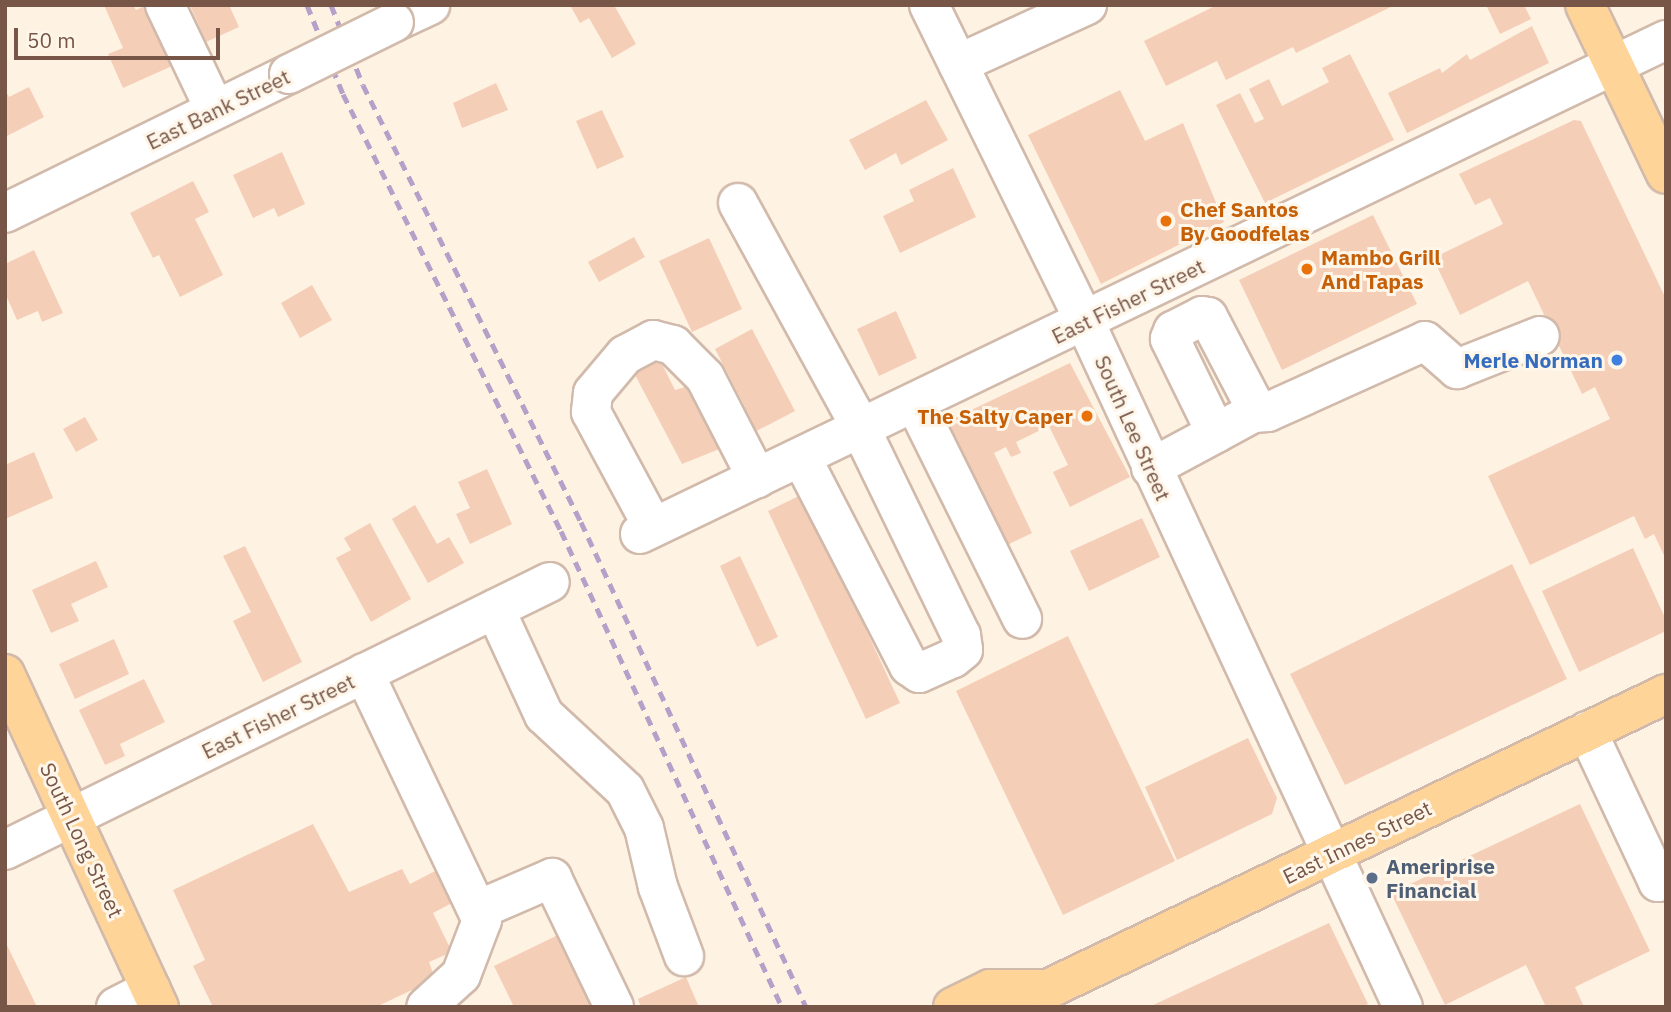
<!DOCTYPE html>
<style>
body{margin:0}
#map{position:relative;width:1671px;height:1012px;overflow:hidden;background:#fef2e2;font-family:"IBM Plex Sans",sans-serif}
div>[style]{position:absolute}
.building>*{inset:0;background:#f5ceb8}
.roads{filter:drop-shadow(2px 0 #d1baab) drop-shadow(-2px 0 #d1baab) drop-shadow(0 2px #d1baab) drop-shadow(0 -2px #d1baab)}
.minor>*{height:38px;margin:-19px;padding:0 19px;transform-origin:19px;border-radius:19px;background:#fff}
.major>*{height:38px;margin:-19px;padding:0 19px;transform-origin:19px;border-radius:19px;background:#ffd498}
.rail>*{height:5px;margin-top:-2.5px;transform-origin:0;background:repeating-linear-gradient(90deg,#b4a0c8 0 10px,transparent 0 17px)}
.bridges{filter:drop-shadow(2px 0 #d1baab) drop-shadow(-2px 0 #d1baab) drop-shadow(0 2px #d1baab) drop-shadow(0 -2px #d1baab)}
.minor-bridge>*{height:38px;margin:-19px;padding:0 19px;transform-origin:19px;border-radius:19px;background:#fff}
.dots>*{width:19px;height:19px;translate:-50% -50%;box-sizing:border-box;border:4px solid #fff6ea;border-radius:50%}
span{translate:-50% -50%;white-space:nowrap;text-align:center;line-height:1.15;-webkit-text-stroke:6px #fff6ea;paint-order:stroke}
.street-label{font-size:21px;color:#775647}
.food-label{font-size:21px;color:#c56008;font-weight:700}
.left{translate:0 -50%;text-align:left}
.right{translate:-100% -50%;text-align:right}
.shop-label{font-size:21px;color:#366cbe;font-weight:700}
.service-label{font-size:21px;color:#4e5e75;font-weight:700}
.frame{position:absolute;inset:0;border:7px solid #775647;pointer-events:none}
.scale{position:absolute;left:14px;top:28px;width:206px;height:32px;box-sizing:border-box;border:4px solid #775647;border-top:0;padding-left:9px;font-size:21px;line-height:24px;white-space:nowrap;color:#775647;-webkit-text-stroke:5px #fff6ea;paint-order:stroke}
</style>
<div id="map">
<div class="building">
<i style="clip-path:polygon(104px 5px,133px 5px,136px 10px,147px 5px,168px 38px,160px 41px,172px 66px,123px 88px,108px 54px,123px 48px)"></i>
<i style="clip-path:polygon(190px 5px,229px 5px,239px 27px,206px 42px)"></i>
<i style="clip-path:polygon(570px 5px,614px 5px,636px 44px,612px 58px,589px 18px,580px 23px)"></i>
<i style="clip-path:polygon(1217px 5px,1395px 5px,1296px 53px,1293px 47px,1226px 80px,1217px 61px,1166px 86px,1144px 41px)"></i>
<i style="clip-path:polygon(1486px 5px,1524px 5px,1531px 19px,1500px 34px)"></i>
<i style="clip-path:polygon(1532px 26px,1549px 63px,1407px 133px,1388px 93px,1440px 68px,1442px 73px,1467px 54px,1470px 60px)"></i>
<i style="clip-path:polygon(1350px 54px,1394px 140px,1265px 203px,1216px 105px,1240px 93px,1255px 123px,1264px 119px,1249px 89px,1269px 79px,1282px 106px,1329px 82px,1322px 68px)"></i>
<i style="clip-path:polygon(496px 83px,508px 110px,462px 128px,453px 103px)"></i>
<i style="clip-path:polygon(29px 87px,44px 117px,5px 137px,5px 90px,9px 97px)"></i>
<i style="clip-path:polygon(1120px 90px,1145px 141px,1183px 123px,1224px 222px,1101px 284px,1028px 135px)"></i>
<i style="clip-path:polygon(926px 100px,948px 140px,901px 165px,896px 153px,865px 170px,849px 140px)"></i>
<i style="clip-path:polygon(602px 110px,624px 157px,597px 169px,576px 121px)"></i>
<i style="clip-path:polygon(1574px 120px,1581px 121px,1666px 299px,1666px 560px,1654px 534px,1645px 539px,1634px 516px,1530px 565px,1488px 476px,1610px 419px,1595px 387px,1582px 394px,1528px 281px,1460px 315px,1433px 258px,1503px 224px,1490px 198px,1475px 205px,1459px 174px)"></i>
<i style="clip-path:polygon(282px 152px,305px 204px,278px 217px,274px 208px,253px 218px,233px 175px)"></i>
<i style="clip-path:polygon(953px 168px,976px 217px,900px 253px,883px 216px,914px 201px,909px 190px)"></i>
<i style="clip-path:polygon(193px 181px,209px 212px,195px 219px,223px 275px,180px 297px,159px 255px,153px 258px,130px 213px)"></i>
<i style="clip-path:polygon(1373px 215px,1417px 304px,1282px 370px,1239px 280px)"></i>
<i style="clip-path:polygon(634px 237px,645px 257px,599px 282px,588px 262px)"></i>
<i style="clip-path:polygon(709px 238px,742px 309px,692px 332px,659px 261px)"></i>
<i style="clip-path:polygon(34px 250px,63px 313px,42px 322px,38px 311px,17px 320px,5px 293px,5px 264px)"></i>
<i style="clip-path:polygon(312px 285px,332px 320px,300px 338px,281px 303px)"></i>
<i style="clip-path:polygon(896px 311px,917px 358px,879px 376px,857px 329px)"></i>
<i style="clip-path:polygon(752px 329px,795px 411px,745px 437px,733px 413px,745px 407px,715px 349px)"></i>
<i style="clip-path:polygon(660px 360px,675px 390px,692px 385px,722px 448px,682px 464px,634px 373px)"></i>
<i style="clip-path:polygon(1070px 363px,1130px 477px,1070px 507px,1053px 472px,1068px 465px,1049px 426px,1016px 442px,1021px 453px,1011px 457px,1006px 447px,994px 453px,1032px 533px,1003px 547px,944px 423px)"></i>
<i style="clip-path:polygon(85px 417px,98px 440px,76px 452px,63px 429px)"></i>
<i style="clip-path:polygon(34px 452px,53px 498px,5px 519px,5px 465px)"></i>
<i style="clip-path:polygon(487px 469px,512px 524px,470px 544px,456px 514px,470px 508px,458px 482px)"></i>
<i style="clip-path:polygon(803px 494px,900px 703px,866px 719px,768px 511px)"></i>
<i style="clip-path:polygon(415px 505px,437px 544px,449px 537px,464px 563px,428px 583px,392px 519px)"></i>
<i style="clip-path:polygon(1142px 518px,1160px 557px,1089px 591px,1070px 551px)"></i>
<i style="clip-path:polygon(370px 523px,411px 599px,371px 622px,336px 558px,351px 550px,344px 538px)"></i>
<i style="clip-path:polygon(245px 546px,302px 662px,263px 682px,233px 621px,251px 612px,223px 556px)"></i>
<i style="clip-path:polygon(1633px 548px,1666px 620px,1666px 631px,1579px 672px,1542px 591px)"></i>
<i style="clip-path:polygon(740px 556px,778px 637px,757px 647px,720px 566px)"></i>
<i style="clip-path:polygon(96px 561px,108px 587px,71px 604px,79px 621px,51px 633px,32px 590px)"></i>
<i style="clip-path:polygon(1512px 564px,1567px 679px,1345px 785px,1290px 674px)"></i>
<i style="clip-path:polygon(1068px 636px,1175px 861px,1063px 915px,956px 691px)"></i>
<i style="clip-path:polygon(114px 639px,129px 674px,75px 699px,59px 664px)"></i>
<i style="clip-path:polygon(144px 679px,165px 722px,120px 744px,125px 756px,105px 765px,79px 710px)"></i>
<i style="clip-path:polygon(1248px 738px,1277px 798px,1272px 814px,1177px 860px,1145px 787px)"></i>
<i style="clip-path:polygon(1580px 804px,1650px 951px,1575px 987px,1584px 1007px,1546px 1007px,1526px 965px,1445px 1005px,1391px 893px)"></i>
<i style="clip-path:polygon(313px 824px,349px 892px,402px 869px,410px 884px,437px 870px,452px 903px,433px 913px,452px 952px,429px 962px,435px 979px,376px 1007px,213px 1007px,193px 966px,205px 960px,173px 890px)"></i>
<i style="clip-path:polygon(1329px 923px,1368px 1004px,1362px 1007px,1149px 1007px)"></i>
<i style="clip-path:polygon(560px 934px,595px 1007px,514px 1007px,494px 966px)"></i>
<i style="clip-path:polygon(5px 941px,37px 1007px,5px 1007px)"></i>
<i style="clip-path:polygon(686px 977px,699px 1007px,641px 1007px,638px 999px)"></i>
</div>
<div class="roads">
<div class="minor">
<i style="left:165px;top:5px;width:116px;rotate:64.5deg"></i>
<i style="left:929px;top:5px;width:353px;rotate:63.8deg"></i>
<i style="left:1085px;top:322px;width:755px;rotate:65.1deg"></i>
<i style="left:394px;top:22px;width:40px;rotate:-25deg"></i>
<i style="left:958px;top:64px;width:142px;rotate:-24.6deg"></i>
<i style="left:738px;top:203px;width:239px;rotate:61.3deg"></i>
<i style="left:853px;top:413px;width:247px;rotate:64.1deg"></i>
<i style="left:961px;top:635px;width:15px;rotate:82deg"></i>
<i style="left:963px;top:650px;width:13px;rotate:141deg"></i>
<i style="left:953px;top:658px;width:37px;rotate:156deg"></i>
<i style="left:919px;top:673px;width:12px;rotate:-145deg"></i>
<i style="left:909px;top:666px;width:235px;rotate:-117.3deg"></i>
<i style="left:5px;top:213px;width:316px;rotate:-26.1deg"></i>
<i style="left:915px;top:403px;width:241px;rotate:63.6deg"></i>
<i style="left:1253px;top:413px;width:15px;rotate:-4deg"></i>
<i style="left:1268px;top:412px;width:172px;rotate:-24.3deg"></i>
<i style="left:1425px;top:341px;width:43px;rotate:41.2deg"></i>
<i style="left:1457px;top:369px;width:89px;rotate:-21.7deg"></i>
<i style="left:1151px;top:468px;width:74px;rotate:-28.3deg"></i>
<i style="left:1216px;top:433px;width:105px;rotate:-116.1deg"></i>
<i style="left:1170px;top:339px;width:9px;rotate:-69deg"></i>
<i style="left:1173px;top:331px;width:33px;rotate:-27deg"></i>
<i style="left:1202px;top:316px;width:6px;rotate:9deg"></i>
<i style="left:1208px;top:317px;width:99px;rotate:62.4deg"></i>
<i style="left:1254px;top:405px;width:8px;rotate:97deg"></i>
<i style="left:1253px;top:413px;width:42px;rotate:151.6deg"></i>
<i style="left:653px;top:527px;width:131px;rotate:-118.3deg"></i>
<i style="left:591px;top:412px;width:19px;rotate:-84deg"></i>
<i style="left:593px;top:393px;width:50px;rotate:-49.9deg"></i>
<i style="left:625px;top:355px;width:32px;rotate:-28deg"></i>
<i style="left:653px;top:340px;width:21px;rotate:14deg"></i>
<i style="left:673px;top:345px;width:45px;rotate:45deg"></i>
<i style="left:705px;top:377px;width:114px;rotate:62.8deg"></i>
<i style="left:640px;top:534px;width:1139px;rotate:-25.71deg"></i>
<i style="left:495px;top:609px;width:117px;rotate:65.2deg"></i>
<i style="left:544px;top:715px;width:110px;rotate:42.8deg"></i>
<i style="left:625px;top:790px;width:42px;rotate:63.4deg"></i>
<i style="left:644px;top:828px;width:61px;rotate:76.7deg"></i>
<i style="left:658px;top:887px;width:74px;rotate:69.4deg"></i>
<i style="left:364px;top:673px;width:274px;rotate:64.5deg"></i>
<i style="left:482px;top:920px;width:59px;rotate:110.9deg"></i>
<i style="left:461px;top:975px;width:47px;rotate:137.6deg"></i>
<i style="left:1587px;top:731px;width:167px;rotate:64.8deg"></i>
<i style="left:1658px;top:882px;width:9px;rotate:-27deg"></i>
<i style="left:5px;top:850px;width:607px;rotate:-26.19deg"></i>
<i style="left:478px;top:910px;width:81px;rotate:-23.4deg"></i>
<i style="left:552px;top:878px;width:143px;rotate:64.3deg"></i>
<i style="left:116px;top:1007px;width:39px;rotate:-27deg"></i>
</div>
<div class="major">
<i style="left:1585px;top:5px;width:187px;rotate:64.4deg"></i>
<i style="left:5px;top:674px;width:367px;rotate:65.2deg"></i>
<i style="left:953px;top:1007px;width:41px;rotate:-25.9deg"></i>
<i style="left:990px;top:989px;width:58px"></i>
<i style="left:1031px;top:1007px;width:25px;rotate:-47deg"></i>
<i style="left:1048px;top:989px;width:685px;rotate:-25.52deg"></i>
</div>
</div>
<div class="rail">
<i style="left:307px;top:5px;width:96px;rotate:68deg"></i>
<i style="left:343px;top:94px;width:488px;rotate:63.5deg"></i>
<i style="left:561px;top:531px;width:525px;rotate:65.1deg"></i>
<i style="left:331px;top:5px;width:86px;rotate:68.2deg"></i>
<i style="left:363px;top:85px;width:488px;rotate:63.5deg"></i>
<i style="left:581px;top:522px;width:535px;rotate:65.11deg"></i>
</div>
<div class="bridges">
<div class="minor-bridge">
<i style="left:289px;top:74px;width:117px;rotate:-26.3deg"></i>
</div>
</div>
<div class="dots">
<i style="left:1166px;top:221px;background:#e8710a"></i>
<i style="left:1307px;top:269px;background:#e8710a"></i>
<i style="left:1617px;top:360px;background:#3f7fe0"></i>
<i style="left:1087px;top:416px;background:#e8710a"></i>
<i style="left:1372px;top:878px;background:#5c6f8a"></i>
</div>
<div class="street-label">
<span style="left:218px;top:109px;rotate:-26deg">East Bank Street</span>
<span style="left:1128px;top:301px;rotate:-26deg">East Fisher Street</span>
<span style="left:1133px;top:428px;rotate:66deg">South Lee Street</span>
<span style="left:278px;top:716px;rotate:-26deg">East Fisher Street</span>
<span style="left:82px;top:840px;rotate:65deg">South Long Street</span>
<span style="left:1357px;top:842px;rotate:-26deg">East Innes Street</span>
</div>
<div class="food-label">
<span class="left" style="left:1180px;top:221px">Chef Santos<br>By Goodfelas</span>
<span class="left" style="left:1321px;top:269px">Mambo Grill<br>And Tapas</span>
<span class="right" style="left:1073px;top:416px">The Salty Caper</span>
</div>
<div class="shop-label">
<span class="right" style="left:1603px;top:360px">Merle Norman</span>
</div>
<div class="service-label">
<span class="left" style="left:1386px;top:878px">Ameriprise<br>Financial</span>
</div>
<div class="frame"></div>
<div class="scale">50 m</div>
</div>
